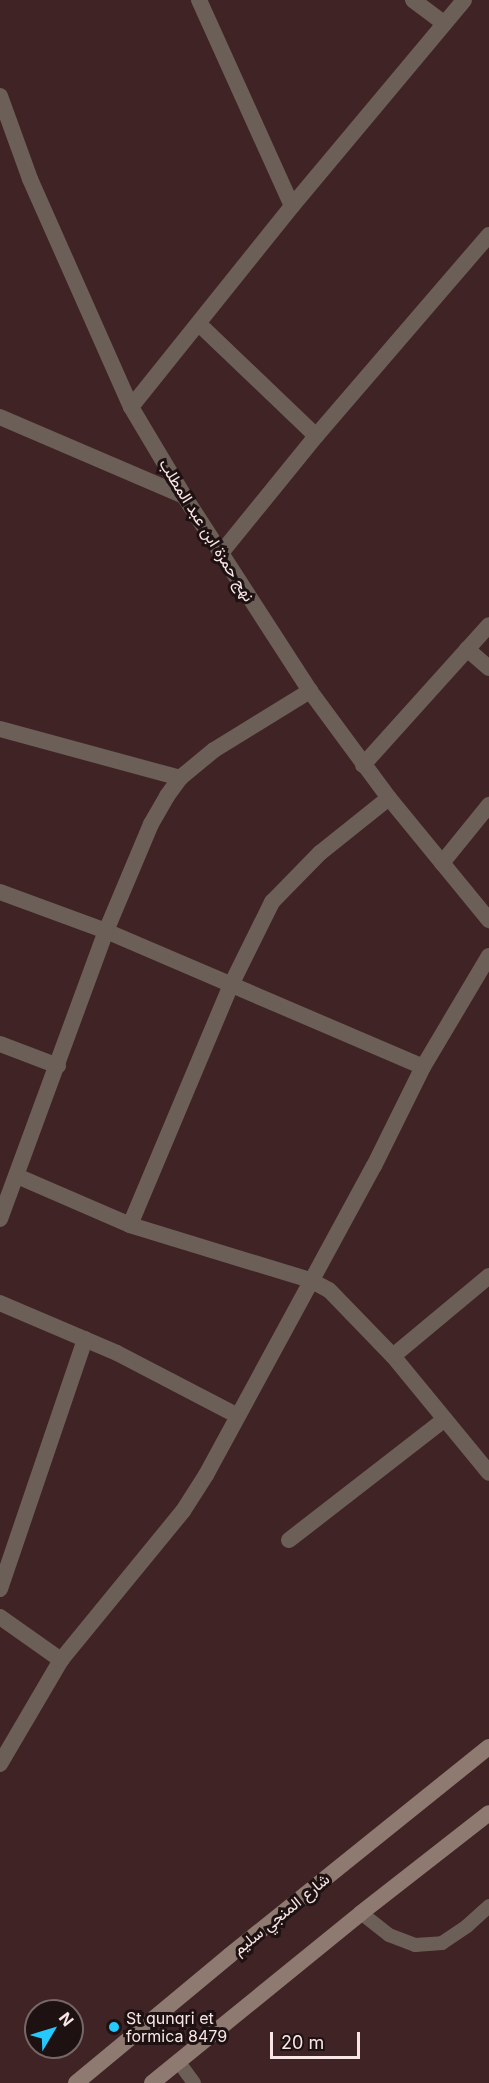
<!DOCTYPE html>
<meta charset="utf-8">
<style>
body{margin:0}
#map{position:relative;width:489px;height:2083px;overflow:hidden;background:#402425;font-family:Inter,Vazirmatn,sans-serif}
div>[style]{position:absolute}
.service>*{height:14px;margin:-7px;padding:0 7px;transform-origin:7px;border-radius:7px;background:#6b5f58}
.minor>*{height:16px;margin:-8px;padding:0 8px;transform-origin:8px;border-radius:8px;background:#6b5f58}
.secondary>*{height:16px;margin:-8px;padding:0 8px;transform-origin:8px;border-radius:8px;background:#8e7a70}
.dots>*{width:16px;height:16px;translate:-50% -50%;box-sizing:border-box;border:3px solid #1e1112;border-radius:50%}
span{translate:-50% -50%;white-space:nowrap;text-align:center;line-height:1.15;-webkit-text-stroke:6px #1e1112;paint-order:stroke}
.street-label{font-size:16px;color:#f9e5e5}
.poi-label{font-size:16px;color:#f9e5e5}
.left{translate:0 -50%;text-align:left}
.north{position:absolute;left:24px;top:1999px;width:60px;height:60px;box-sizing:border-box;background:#1e1112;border:2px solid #766666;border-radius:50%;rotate:52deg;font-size:16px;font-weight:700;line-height:24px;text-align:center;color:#f9e5e5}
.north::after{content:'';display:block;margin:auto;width:21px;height:27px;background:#24c9fe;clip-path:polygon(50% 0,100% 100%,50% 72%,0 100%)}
.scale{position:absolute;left:270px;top:2032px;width:90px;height:27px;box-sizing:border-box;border:3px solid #f9e5e5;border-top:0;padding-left:8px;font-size:18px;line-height:21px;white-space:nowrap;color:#f9e5e5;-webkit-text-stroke:4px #1e1112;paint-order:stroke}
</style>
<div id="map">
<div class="service">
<i style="left:361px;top:1913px;width:36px;rotate:38deg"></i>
<i style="left:389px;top:1935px;width:28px;rotate:21deg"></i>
<i style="left:415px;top:1945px;width:27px;rotate:-4deg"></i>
<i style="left:442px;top:1943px;width:30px;rotate:-34deg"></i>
<i style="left:467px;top:1926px;width:30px;rotate:-42deg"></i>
<i style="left:178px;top:2061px;width:27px;rotate:54deg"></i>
</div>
<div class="minor">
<i style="left:199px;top:0;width:226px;rotate:65.7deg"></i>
<i style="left:413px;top:0;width:39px;rotate:37deg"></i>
<i style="left:0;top:96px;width:88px;rotate:70.1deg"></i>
<i style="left:30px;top:179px;width:249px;rotate:66.1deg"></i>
<i style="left:131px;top:407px;width:104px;rotate:59.2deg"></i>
<i style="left:184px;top:496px;width:232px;rotate:57.1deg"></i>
<i style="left:310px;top:691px;width:133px;rotate:53.6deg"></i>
<i style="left:389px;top:798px;width:158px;rotate:50.7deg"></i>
<i style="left:199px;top:324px;width:162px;rotate:43.7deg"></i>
<i style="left:131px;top:407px;width:258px;rotate:-51.3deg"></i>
<i style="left:292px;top:206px;width:268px;rotate:-50.1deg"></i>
<i style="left:0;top:417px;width:200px;rotate:23.2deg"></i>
<i style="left:221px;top:553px;width:151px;rotate:-50.9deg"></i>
<i style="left:316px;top:436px;width:265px;rotate:-49.3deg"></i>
<i style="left:467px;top:649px;width:29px;rotate:41deg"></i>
<i style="left:0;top:729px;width:187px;rotate:15.2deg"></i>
<i style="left:363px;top:765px;width:188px;rotate:-48deg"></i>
<i style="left:442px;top:863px;width:75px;rotate:-51deg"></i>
<i style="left:0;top:892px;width:113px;rotate:20.2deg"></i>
<i style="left:106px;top:931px;width:345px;rotate:23.2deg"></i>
<i style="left:0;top:1044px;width:62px;rotate:20.8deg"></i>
<i style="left:17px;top:1176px;width:123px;rotate:23.4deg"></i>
<i style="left:130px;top:1225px;width:188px;rotate:17deg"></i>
<i style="left:310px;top:1280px;width:21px;rotate:28deg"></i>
<i style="left:329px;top:1290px;width:92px;rotate:45.9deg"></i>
<i style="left:393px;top:1356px;width:151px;rotate:50.6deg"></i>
<i style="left:0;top:1219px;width:307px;rotate:-69.8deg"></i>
<i style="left:106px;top:931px;width:116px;rotate:-67.2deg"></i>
<i style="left:151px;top:824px;width:32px;rotate:-60deg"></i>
<i style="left:167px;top:796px;width:22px;rotate:-54deg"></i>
<i style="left:180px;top:778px;width:44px;rotate:-39.5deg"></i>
<i style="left:214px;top:750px;width:113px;rotate:-31.6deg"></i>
<i style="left:130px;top:1225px;width:260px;rotate:-67.2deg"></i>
<i style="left:231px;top:985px;width:93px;rotate:-63.7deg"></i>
<i style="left:272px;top:902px;width:69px;rotate:-45.6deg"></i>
<i style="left:320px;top:853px;width:88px;rotate:-38.6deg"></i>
<i style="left:0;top:1303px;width:127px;rotate:23.1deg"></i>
<i style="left:117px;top:1353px;width:134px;rotate:27.5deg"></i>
<i style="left:393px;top:1356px;width:125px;rotate:-39.8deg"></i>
<i style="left:289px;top:1540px;width:197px;rotate:-37.8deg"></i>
<i style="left:0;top:1589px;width:264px;rotate:-71.2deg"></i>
<i style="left:0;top:1617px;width:75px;rotate:35.2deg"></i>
<i style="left:0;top:1764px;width:121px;rotate:-59.6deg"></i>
<i style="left:61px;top:1660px;width:193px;rotate:-50.7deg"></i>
<i style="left:183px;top:1511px;width:43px;rotate:-57.4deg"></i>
<i style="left:206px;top:1475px;width:352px;rotate:-61.5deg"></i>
<i style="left:374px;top:1166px;width:110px;rotate:-63.7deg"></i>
<i style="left:423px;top:1067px;width:129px;rotate:-59.3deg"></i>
</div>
<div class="secondary">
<i style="left:76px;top:2083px;width:200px;rotate:-39.7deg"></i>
<i style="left:230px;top:1955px;width:332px;rotate:-38.8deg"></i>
<i style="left:152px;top:2083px;width:269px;rotate:-39.1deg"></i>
<i style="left:361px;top:1913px;width:162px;rotate:-38deg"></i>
</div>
<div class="dots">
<i style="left:114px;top:2027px;background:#24c9fe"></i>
</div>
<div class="street-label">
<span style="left:207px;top:530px;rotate:58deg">نهج حمزة ابن عبد المطلب</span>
<span style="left:281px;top:1914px;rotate:-39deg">شارع المنجي سليم</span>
</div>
<div class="poi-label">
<span class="left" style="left:126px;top:2027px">St qunqri et<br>formica 8479</span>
</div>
<div class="north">N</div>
<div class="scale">20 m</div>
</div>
